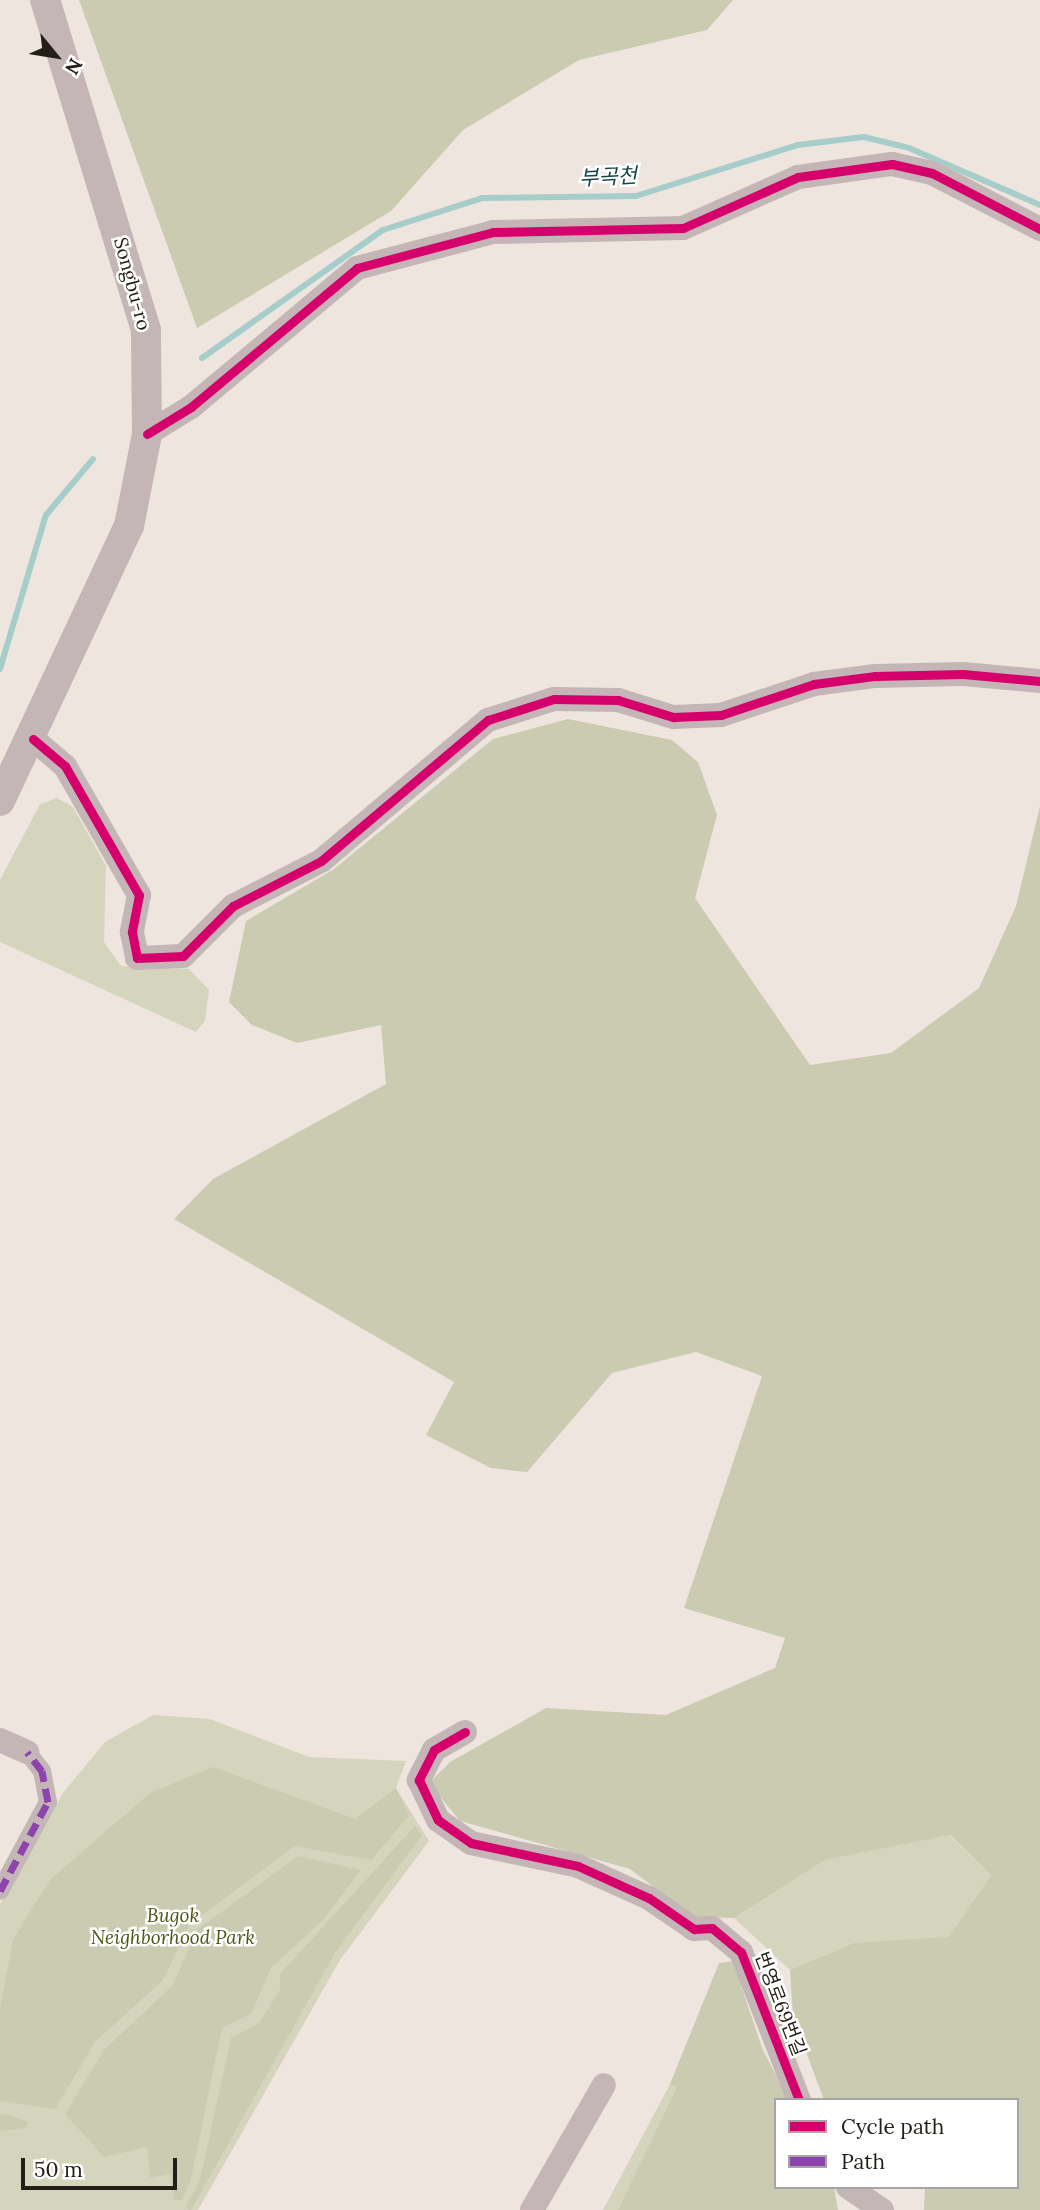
<!DOCTYPE html>
<meta charset="utf-8">
<style>
body{margin:0}
#map{position:relative;width:1040px;height:2210px;overflow:hidden;background:#eee6de;font-family:Lora,"Noto Sans KR",serif}
div>[style]{position:absolute}
.green>*{inset:0;background:#d5d5be}
.forest>*{inset:0;background:#cacbb0}
.stream>*{height:6px;margin:-3px;padding:0 3px;transform-origin:3px;border-radius:3px;background:#a7cdcb}
.pedestrian>*{height:18px;margin:-9px;padding:0 9px;transform-origin:9px;border-radius:9px;background:#c4b6b6}
.minor>*{height:24px;margin:-12px;padding:0 12px;transform-origin:12px;border-radius:12px;background:#c4b6b6}
.tertiary>*{height:30px;margin:-15px;padding:0 15px;transform-origin:15px;border-radius:15px;background:#c4b6b6}
.quiet>*{height:7px;margin-top:-3.5px;transform-origin:0;background:repeating-linear-gradient(90deg,#8e44ad 0 14px,transparent 0 21px)}
.cycleway>*{height:9px;margin:-4.5px;padding:0 4.5px;transform-origin:4.5px;border-radius:4.5px;background:#d6006c}
span{translate:-50% -50%;white-space:nowrap;text-align:center;line-height:1.15;-webkit-text-stroke:5px #fff;paint-order:stroke}
.street-label{font-size:19px;color:#231e18}
.park-label{font-size:19px;color:#4d5714;font-style:italic}
.water-label{font-size:21px;color:#124647;font-style:italic}
.legend{position:absolute;left:774px;top:2098px;width:245px;height:91px;box-sizing:border-box;background:#fff;border:2px solid #a7a5a3;margin:0;padding:9px 12px;list-style:none;font-size:21px;color:#231e18}
.legend li{display:flex;align-items:center;gap:14px;height:35px}
.legend b{width:35px;border:2px solid #a7a5a3}
.north{position:absolute;left:21px;top:21px;width:70px;height:70px;-webkit-text-stroke:5px #fff;paint-order:stroke;rotate:120deg;font-size:19px;font-weight:700;line-height:28px;text-align:center;color:#231e18}
.north::after{content:'';display:block;margin:auto;width:24px;height:32px;background:#231e18;clip-path:polygon(50% 0,100% 100%,50% 72%,0 100%)}
.scale{position:absolute;left:21px;top:2158px;width:156px;height:32px;box-sizing:border-box;border:4px solid #231e18;border-top:0;padding-left:9px;font-size:21px;line-height:24px;white-space:nowrap;color:#231e18;-webkit-text-stroke:5px #fff;paint-order:stroke}
</style>
<div id="map">
<div class="green">
<i style="clip-path:polygon(57px 798px,73px 807px,106px 866px,104px 942px,121px 966px,189px 969px,209px 990px,205px 1021px,196px 1032px,0 942px,0 880px,40px 804px)"></i>
<i style="clip-path:polygon(153px 1715px,210px 1719px,309px 1757px,406px 1761px,396px 1788px,429px 1841px,340px 1960px,198px 2210px,0 2210px,0 1904px,63px 1793px,105px 1742px)"></i>
<i style="clip-path:polygon(949px 1835px,991px 1875px,949px 1938px,853px 1943px,790px 1970px,734px 1918px,825px 1860px)"></i>
<i style="clip-path:polygon(670px 2084px,677px 2087px,633px 2181px,618px 2210px,603px 2210px)"></i>
</div>
<div class="forest">
<i style="clip-path:polygon(79px 0,733px 0,707px 30px,579px 60px,463px 130px,391px 211px,197px 328px)"></i>
<i style="clip-path:polygon(568px 719px,672px 740px,698px 762px,717px 815px,695px 898px,810px 1065px,891px 1053px,979px 988px,1016px 906px,1040px 806px,1040px 2210px,924px 2210px,925px 2187px,1017px 2187px,1017px 2100px,824px 2100px,793px 2017px,790px 1970px,853px 1943px,949px 1937px,991px 1875px,950px 1835px,825px 1860px,734px 1918px,693px 1917px,630px 1869px,460px 1821px,429px 1783px,450px 1762px,546px 1708px,666px 1715px,775px 1668px,785px 1638px,684px 1608px,762px 1376px,696px 1352px,612px 1373px,527px 1472px,491px 1468px,426px 1435px,454px 1382px,174px 1219px,213px 1179px,386px 1084px,381px 1025px,297px 1043px,252px 1025px,229px 1002px,246px 921px,334px 869px,493px 739px)"></i>
<i style="clip-path:polygon(213px 1767px,355px 1819px,396px 1788px,409px 1816px,371px 1860px,295px 1846px,190px 1924px,163px 1980px,95px 2042px,55px 2109px,0 2101px,0 2007px,13px 1940px,32px 1908px,51px 1879px,150px 1793px)"></i>
<i style="clip-path:polygon(415px 1826px,422px 1835px,335px 1953px,191px 2210px,185px 2208px,200px 2180px,231px 2038px,259px 2023px,280px 1990px,280px 1974px)"></i>
<i style="clip-path:polygon(298px 1856px,361px 1870px,324px 1919px,271px 1968px,251px 2014px,222px 2028px,191px 2179px,182px 2200px,174px 2200px,170px 2174px,150px 2178px,147px 2147px,104px 2157px,65px 2114px,104px 2050px,172px 1986px,198px 1929px)"></i>
<i style="clip-path:polygon(733px 1961px,762px 2048px,789px 2100px,776px 2100px,776px 2187px,834px 2187px,838px 2210px,618px 2210px,677px 2087px,670px 2084px,719px 1963px)"></i>
<i style="clip-path:polygon(0 2115px,6px 2114px,29px 2122px,26px 2128px,0 2131px)"></i>
</div>
<div class="stream">
<i style="left:202px;top:358px;width:222px;rotate:-35.3deg"></i>
<i style="left:383px;top:230px;width:104px;rotate:-17.9deg"></i>
<i style="left:482px;top:198px;width:154px;rotate:-0.7deg"></i>
<i style="left:636px;top:196px;width:170px;rotate:-17.5deg"></i>
<i style="left:798px;top:145px;width:66px;rotate:-6.9deg"></i>
<i style="left:864px;top:137px;width:46px;rotate:13.7deg"></i>
<i style="left:909px;top:148px;width:143px;rotate:23.5deg"></i>
<i style="left:0;top:669px;width:161px;rotate:-73.4deg"></i>
<i style="left:46px;top:515px;width:73px;rotate:-50deg"></i>
</div>
<div class="pedestrian">
<i style="left:0;top:1891px;width:101px;rotate:-61.7deg"></i>
<i style="left:48px;top:1802px;width:32px;rotate:-101deg"></i>
<i style="left:42px;top:1771px;width:24px;rotate:-128deg"></i>
</div>
<div class="minor">
<i style="left:147px;top:434px;width:52px;rotate:-31.5deg"></i>
<i style="left:191px;top:407px;width:217px;rotate:-39.9deg"></i>
<i style="left:357px;top:268px;width:141px;rotate:-14.8deg"></i>
<i style="left:493px;top:232px;width:190px;rotate:-1.2deg"></i>
<i style="left:683px;top:228px;width:126px;rotate:-23.9deg"></i>
<i style="left:798px;top:177px;width:95px;rotate:-7.9deg"></i>
<i style="left:892px;top:164px;width:41px;rotate:12.7deg"></i>
<i style="left:932px;top:173px;width:122px;rotate:27.4deg"></i>
<i style="left:33px;top:739px;width:42px;rotate:40.2deg"></i>
<i style="left:65px;top:766px;width:149px;rotate:60.2deg"></i>
<i style="left:139px;top:895px;width:38px;rotate:101deg"></i>
<i style="left:132px;top:932px;width:26px;rotate:79deg"></i>
<i style="left:137px;top:958px;width:46px;rotate:-2.5deg"></i>
<i style="left:183px;top:956px;width:71px;rotate:-45deg"></i>
<i style="left:233px;top:906px;width:99px;rotate:-27.1deg"></i>
<i style="left:321px;top:861px;width:219px;rotate:-40.2deg"></i>
<i style="left:488px;top:720px;width:69px;rotate:-17.7deg"></i>
<i style="left:554px;top:699px;width:64px;rotate:0.9deg"></i>
<i style="left:618px;top:700px;width:58px;rotate:17.2deg"></i>
<i style="left:673px;top:717px;width:48px;rotate:-2.4deg"></i>
<i style="left:721px;top:715px;width:98px;rotate:-18.4deg"></i>
<i style="left:814px;top:684px;width:62px;rotate:-7.5deg"></i>
<i style="left:875px;top:676px;width:88px;rotate:-1.3deg"></i>
<i style="left:963px;top:674px;width:77px;rotate:5.2deg"></i>
<i style="left:465px;top:1732px;width:36px;rotate:150deg"></i>
<i style="left:434px;top:1750px;width:34px;rotate:117deg"></i>
<i style="left:419px;top:1780px;width:44px;rotate:64.6deg"></i>
<i style="left:438px;top:1820px;width:40px;rotate:34.9deg"></i>
<i style="left:471px;top:1843px;width:109px;rotate:12.1deg"></i>
<i style="left:578px;top:1866px;width:78px;rotate:24.3deg"></i>
<i style="left:649px;top:1898px;width:55px;rotate:34.6deg"></i>
<i style="left:694px;top:1929px;width:18px;rotate:-3deg"></i>
<i style="left:712px;top:1928px;width:38px;rotate:40deg"></i>
<i style="left:741px;top:1952px;width:159px;rotate:68.6deg"></i>
<i style="left:0;top:1740px;width:30px;rotate:24deg"></i>
<i style="left:848px;top:2187px;width:41px;rotate:34.1deg"></i>
<i style="left:532px;top:2210px;width:144px;rotate:-60.1deg"></i>
</div>
<div class="tertiary">
<i style="left:0;top:801px;width:304px;rotate:-64.9deg"></i>
<i style="left:129px;top:526px;width:94px;rotate:-78.9deg"></i>
<i style="left:147px;top:434px;width:104px;rotate:-90.6deg"></i>
<i style="left:146px;top:330px;width:345px;rotate:-107deg"></i>
</div>
<div class="quiet">
<i style="left:0;top:1891px;width:101px;rotate:-61.7deg"></i>
<i style="left:48px;top:1802px;width:32px;rotate:-101deg"></i>
<i style="left:42px;top:1771px;width:24px;rotate:-128deg"></i>
</div>
<div class="cycleway">
<i style="left:147px;top:434px;width:52px;rotate:-31.5deg"></i>
<i style="left:191px;top:407px;width:217px;rotate:-39.9deg"></i>
<i style="left:357px;top:268px;width:141px;rotate:-14.8deg"></i>
<i style="left:493px;top:232px;width:190px;rotate:-1.2deg"></i>
<i style="left:683px;top:228px;width:126px;rotate:-23.9deg"></i>
<i style="left:798px;top:177px;width:95px;rotate:-7.9deg"></i>
<i style="left:892px;top:164px;width:41px;rotate:12.7deg"></i>
<i style="left:932px;top:173px;width:122px;rotate:27.4deg"></i>
<i style="left:33px;top:739px;width:42px;rotate:40.2deg"></i>
<i style="left:65px;top:766px;width:149px;rotate:60.2deg"></i>
<i style="left:139px;top:895px;width:38px;rotate:101deg"></i>
<i style="left:132px;top:932px;width:26px;rotate:79deg"></i>
<i style="left:137px;top:958px;width:46px;rotate:-2.5deg"></i>
<i style="left:183px;top:956px;width:71px;rotate:-45deg"></i>
<i style="left:233px;top:906px;width:99px;rotate:-27.1deg"></i>
<i style="left:321px;top:861px;width:219px;rotate:-40.2deg"></i>
<i style="left:488px;top:720px;width:69px;rotate:-17.7deg"></i>
<i style="left:554px;top:699px;width:64px;rotate:0.9deg"></i>
<i style="left:618px;top:700px;width:58px;rotate:17.2deg"></i>
<i style="left:673px;top:717px;width:48px;rotate:-2.4deg"></i>
<i style="left:721px;top:715px;width:98px;rotate:-18.4deg"></i>
<i style="left:814px;top:684px;width:62px;rotate:-7.5deg"></i>
<i style="left:875px;top:676px;width:88px;rotate:-1.3deg"></i>
<i style="left:963px;top:674px;width:77px;rotate:5.2deg"></i>
<i style="left:465px;top:1732px;width:36px;rotate:150deg"></i>
<i style="left:434px;top:1750px;width:34px;rotate:117deg"></i>
<i style="left:419px;top:1780px;width:44px;rotate:64.6deg"></i>
<i style="left:438px;top:1820px;width:40px;rotate:34.9deg"></i>
<i style="left:471px;top:1843px;width:109px;rotate:12.1deg"></i>
<i style="left:578px;top:1866px;width:78px;rotate:24.3deg"></i>
<i style="left:649px;top:1898px;width:55px;rotate:34.6deg"></i>
<i style="left:694px;top:1929px;width:18px;rotate:-3deg"></i>
<i style="left:712px;top:1928px;width:38px;rotate:40deg"></i>
<i style="left:741px;top:1952px;width:159px;rotate:68.6deg"></i>
</div>
<div class="street-label">
<span style="left:132px;top:284px;rotate:75deg">Songbu-ro</span>
<span style="left:780px;top:2004px;rotate:69deg">번영로69번길</span>
</div>
<div class="park-label">
<span style="left:173px;top:1927px">Bugok<br>Neighborhood Park</span>
</div>
<div class="water-label">
<span style="left:608px;top:177px;rotate:-3deg">부곡천</span>
</div>
<ul class="legend">
<li><b style="height:9px;background:#d6006c"></b>Cycle path</li>
<li><b style="height:9px;background:#8e44ad"></b>Path</li>
</ul>
<div class="north">N</div>
<div class="scale">50 m</div>
</div>
